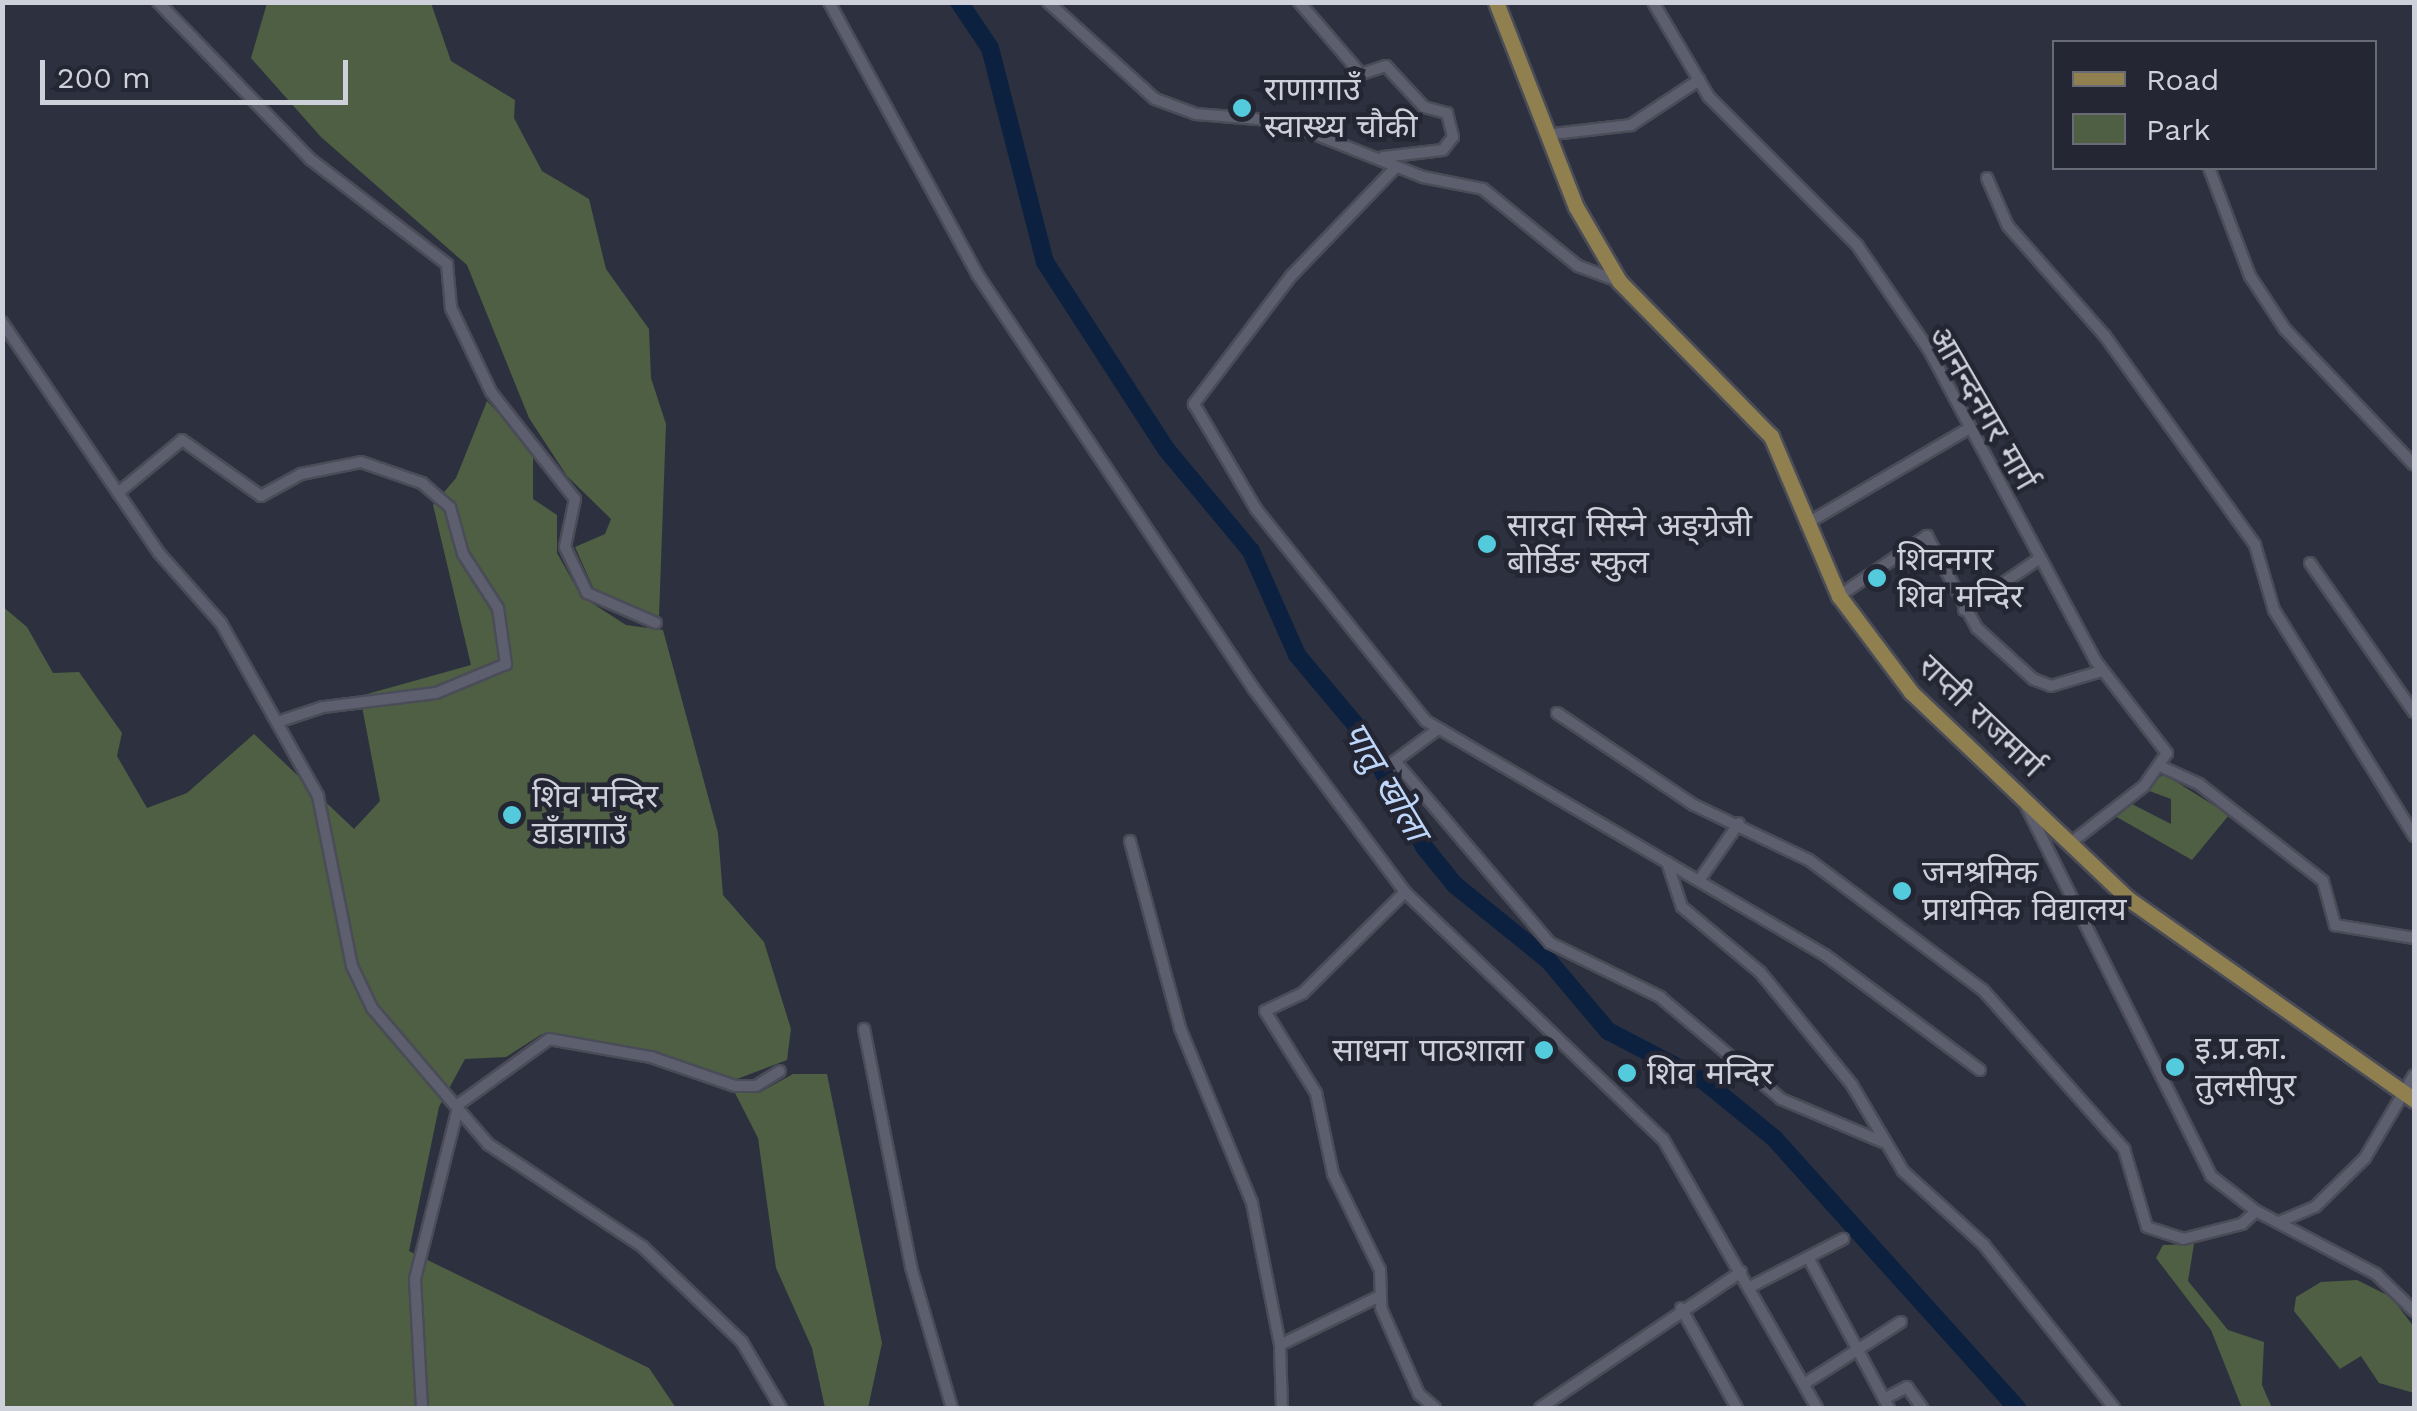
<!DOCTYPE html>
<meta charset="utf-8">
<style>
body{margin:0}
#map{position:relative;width:2417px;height:1411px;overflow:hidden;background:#2d303e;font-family:"Work Sans","Noto Sans Devanagari",sans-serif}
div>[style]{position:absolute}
.green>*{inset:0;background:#4e5f43}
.river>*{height:18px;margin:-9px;padding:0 9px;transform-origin:9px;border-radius:9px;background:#0c2140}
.roads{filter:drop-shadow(2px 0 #4a4c57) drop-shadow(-2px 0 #4a4c57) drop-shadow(0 2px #4a4c57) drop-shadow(0 -2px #4a4c57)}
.minor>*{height:10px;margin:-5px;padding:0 5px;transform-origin:5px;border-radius:5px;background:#5d5f6f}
.primary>*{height:15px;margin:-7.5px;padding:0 7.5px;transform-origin:7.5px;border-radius:7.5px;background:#90804f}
.dots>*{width:28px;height:28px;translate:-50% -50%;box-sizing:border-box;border:5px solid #242633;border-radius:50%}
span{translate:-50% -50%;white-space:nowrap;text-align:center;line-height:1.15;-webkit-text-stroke:9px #242633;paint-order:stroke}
.poi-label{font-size:32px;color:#cfd1da}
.left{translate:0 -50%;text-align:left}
.right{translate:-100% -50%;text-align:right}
.street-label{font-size:32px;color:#cfd1da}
.water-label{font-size:35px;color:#bdd6fa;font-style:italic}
.frame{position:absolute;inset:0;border:5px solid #cfd1da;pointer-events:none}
.legend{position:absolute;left:2052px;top:40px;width:325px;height:130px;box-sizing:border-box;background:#242633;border:2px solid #686a76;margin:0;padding:12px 18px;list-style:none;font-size:30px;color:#cfd1da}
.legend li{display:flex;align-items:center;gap:20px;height:50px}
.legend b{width:50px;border:2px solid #686a76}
.scale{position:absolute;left:40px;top:60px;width:308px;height:45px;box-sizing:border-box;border:5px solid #cfd1da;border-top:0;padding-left:12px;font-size:30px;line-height:35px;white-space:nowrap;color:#cfd1da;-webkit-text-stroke:8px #242633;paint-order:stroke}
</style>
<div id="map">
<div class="green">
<i style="clip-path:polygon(267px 3px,431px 3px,451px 61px,515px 100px,514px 118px,542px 171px,589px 199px,606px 269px,649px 329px,651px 378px,666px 424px,659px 617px,596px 594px,575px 547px,605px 534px,611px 519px,567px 476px,529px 418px,467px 265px,321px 137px,251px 58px)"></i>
<i style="clip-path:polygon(487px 401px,533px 450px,533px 499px,557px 515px,557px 553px,581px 596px,626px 625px,663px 630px,718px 833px,723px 895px,764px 942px,791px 1029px,787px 1060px,737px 1079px,542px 1034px,506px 1057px,465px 1059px,439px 1107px,409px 1251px,649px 1368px,676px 1408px,3px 1408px,2px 606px,27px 627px,53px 673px,79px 672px,122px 733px,117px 756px,147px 808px,187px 793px,254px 734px,354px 829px,380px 801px,360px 696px,471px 665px,433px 505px,456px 478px)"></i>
<i style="clip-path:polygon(2164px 774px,2229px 815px,2192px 860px,2115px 816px,2130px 803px,2171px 824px,2171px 799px,2144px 789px)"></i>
<i style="clip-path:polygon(793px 1074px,827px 1074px,882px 1343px,868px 1408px,825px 1408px,812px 1348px,776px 1268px,758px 1138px,735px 1093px,759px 1093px)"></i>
<i style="clip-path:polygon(2194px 1244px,2188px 1281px,2228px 1330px,2264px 1342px,2262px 1385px,2272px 1408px,2242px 1408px,2211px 1330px,2156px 1258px,2163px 1245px)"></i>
<i style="clip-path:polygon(2357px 1280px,2391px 1297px,2414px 1327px,2414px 1393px,2379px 1383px,2361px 1356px,2340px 1369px,2294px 1311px,2296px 1297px,2321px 1282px)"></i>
</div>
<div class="river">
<i style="left:959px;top:2px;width:55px;rotate:56deg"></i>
<i style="left:990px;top:48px;width:221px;rotate:75.6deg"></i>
<i style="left:1045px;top:262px;width:223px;rotate:57.1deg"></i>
<i style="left:1166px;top:449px;width:133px;rotate:50.2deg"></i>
<i style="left:1251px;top:551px;width:114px;rotate:66.1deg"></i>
<i style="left:1297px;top:655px;width:98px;rotate:50deg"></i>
<i style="left:1360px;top:730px;width:135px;rotate:61.2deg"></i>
<i style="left:1425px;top:848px;width:48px;rotate:51deg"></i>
<i style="left:1455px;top:885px;width:119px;rotate:38.9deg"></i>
<i style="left:1548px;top:960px;width:93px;rotate:49.8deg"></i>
<i style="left:1608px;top:1031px;width:108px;rotate:27.5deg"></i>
<i style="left:1704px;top:1081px;width:90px;rotate:39.2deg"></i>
<i style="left:1774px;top:1138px;width:363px;rotate:48deg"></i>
</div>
<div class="roads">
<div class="minor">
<i style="left:158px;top:2px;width:219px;rotate:45.9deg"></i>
<i style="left:310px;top:159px;width:173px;rotate:37.5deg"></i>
<i style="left:447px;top:264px;width:44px;rotate:84.8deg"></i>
<i style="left:451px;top:308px;width:93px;rotate:64.5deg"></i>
<i style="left:491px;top:392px;width:136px;rotate:51.9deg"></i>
<i style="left:575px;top:499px;width:49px;rotate:101.8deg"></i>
<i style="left:565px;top:547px;width:51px;rotate:64.4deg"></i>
<i style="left:587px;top:593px;width:75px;rotate:23.5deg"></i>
<i style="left:829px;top:2px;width:310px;rotate:61.4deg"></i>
<i style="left:977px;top:274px;width:498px;rotate:56.3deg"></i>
<i style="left:1253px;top:688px;width:254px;rotate:53.3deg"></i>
<i style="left:1405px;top:892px;width:357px;rotate:43.8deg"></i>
<i style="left:1663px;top:1139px;width:310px;rotate:60.2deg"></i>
<i style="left:1048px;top:2px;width:144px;rotate:42.2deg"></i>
<i style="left:1155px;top:99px;width:44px;rotate:20.1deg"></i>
<i style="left:1196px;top:114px;width:86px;rotate:4.7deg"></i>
<i style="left:1282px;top:121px;width:152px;rotate:21.7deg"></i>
<i style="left:1423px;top:177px;width:61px;rotate:11.3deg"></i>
<i style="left:1483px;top:189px;width:122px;rotate:39deg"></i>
<i style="left:1578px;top:266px;width:43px;rotate:20.6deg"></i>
<i style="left:1299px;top:2px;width:95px;rotate:49.3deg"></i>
<i style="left:1361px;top:74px;width:26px;rotate:-18deg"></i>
<i style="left:1386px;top:66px;width:56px;rotate:47.2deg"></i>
<i style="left:1424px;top:107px;width:24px;rotate:15deg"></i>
<i style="left:1447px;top:113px;width:25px;rotate:76deg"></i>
<i style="left:1453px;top:137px;width:16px;rotate:128deg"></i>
<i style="left:1443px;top:150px;width:60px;rotate:173.3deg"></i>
<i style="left:1653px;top:2px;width:110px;rotate:59.5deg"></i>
<i style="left:1709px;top:97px;width:209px;rotate:45deg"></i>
<i style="left:1857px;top:245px;width:127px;rotate:55.6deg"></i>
<i style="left:1929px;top:350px;width:352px;rotate:61.8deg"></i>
<i style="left:2095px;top:660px;width:118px;rotate:52.3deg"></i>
<i style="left:2167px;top:753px;width:40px;rotate:124.9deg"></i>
<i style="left:2144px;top:786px;width:90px;rotate:142.2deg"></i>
<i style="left:1553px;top:134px;width:79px;rotate:-6.6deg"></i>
<i style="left:1631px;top:125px;width:82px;rotate:-33.5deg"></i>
<i style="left:1396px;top:167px;width:151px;rotate:133.9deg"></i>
<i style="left:1291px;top:276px;width:161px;rotate:127.2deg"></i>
<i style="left:1194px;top:404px;width:122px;rotate:59.4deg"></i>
<i style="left:1256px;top:509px;width:272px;rotate:51.3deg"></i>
<i style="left:1426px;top:721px;width:463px;rotate:30.4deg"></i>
<i style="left:1825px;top:955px;width:193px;rotate:36.6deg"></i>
<i style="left:2209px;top:168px;width:116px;rotate:69.2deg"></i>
<i style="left:2250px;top:276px;width:64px;rotate:56.6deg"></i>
<i style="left:2285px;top:329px;width:187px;rotate:46.5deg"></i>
<i style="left:1987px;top:178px;width:52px;rotate:66.4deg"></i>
<i style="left:2008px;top:226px;width:147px;rotate:48.6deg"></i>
<i style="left:2105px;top:336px;width:257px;rotate:54.3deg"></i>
<i style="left:2255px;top:545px;width:68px;rotate:73.7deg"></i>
<i style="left:2274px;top:610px;width:266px;rotate:58.2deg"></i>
<i style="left:2px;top:322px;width:279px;rotate:55.8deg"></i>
<i style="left:159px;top:553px;width:94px;rotate:48.5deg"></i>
<i style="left:221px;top:623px;width:198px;rotate:60.7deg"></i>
<i style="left:318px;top:796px;width:173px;rotate:78.7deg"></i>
<i style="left:352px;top:966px;width:47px;rotate:64.5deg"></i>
<i style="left:372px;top:1008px;width:179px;rotate:49.5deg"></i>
<i style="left:488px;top:1144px;width:186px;rotate:33.6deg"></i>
<i style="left:643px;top:1247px;width:137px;rotate:43.8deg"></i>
<i style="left:742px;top:1342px;width:77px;rotate:59.4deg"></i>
<i style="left:118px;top:493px;width:83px;rotate:-39.6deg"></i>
<i style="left:182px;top:440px;width:97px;rotate:35.3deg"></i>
<i style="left:261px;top:496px;width:46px;rotate:-28.8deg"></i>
<i style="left:301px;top:474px;width:61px;rotate:-11.3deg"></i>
<i style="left:361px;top:462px;width:65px;rotate:19deg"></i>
<i style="left:422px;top:483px;width:37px;rotate:41deg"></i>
<i style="left:450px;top:507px;width:49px;rotate:74.5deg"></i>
<i style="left:463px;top:554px;width:64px;rotate:57.1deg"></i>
<i style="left:498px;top:608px;width:57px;rotate:81.9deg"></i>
<i style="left:506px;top:664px;width:76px;rotate:157.5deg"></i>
<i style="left:436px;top:693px;width:114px;rotate:172.9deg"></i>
<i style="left:323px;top:707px;width:47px;rotate:161.6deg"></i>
<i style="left:1806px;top:524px;width:188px;rotate:-30.4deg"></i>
<i style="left:2310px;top:563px;width:182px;rotate:55.1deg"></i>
<i style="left:1839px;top:596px;width:107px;rotate:-34.3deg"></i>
<i style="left:1927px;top:536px;width:105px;rotate:61.5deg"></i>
<i style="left:1977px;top:628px;width:76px;rotate:42.3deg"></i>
<i style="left:2033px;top:679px;width:19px;rotate:21deg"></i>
<i style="left:2051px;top:686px;width:53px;rotate:-16.4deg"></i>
<i style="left:1964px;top:610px;width:92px;rotate:-34.4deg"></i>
<i style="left:1557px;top:713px;width:165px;rotate:33.9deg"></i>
<i style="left:1694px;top:805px;width:127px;rotate:25.6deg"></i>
<i style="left:1809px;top:860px;width:217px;rotate:36.8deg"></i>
<i style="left:1983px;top:990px;width:213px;rotate:48.4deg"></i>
<i style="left:2124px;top:1149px;width:81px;rotate:73.6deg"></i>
<i style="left:2147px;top:1227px;width:38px;rotate:18deg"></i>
<i style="left:2183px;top:1239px;width:61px;rotate:-14.3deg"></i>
<i style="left:2242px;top:1224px;width:19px;rotate:-43deg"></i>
<i style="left:1438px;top:729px;width:54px;rotate:143.3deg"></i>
<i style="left:1395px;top:761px;width:239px;rotate:49.6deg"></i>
<i style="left:1550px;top:943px;width:123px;rotate:26.1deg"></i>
<i style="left:1660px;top:997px;width:158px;rotate:40.1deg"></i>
<i style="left:1781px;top:1099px;width:111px;rotate:22.9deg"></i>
<i style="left:2162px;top:767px;width:41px;rotate:24.7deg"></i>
<i style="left:2199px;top:784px;width:157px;rotate:38deg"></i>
<i style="left:2323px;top:881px;width:46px;rotate:74.7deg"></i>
<i style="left:2335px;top:925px;width:80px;rotate:9.3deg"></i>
<i style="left:2025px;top:804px;width:416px;rotate:63.4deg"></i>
<i style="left:2211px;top:1176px;width:57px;rotate:37.9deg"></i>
<i style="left:2256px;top:1211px;width:136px;rotate:27.7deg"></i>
<i style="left:2376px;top:1274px;width:53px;rotate:44.2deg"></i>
<i style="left:1130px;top:841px;width:194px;rotate:75deg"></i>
<i style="left:1180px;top:1028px;width:189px;rotate:67.6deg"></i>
<i style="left:1252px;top:1203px;width:145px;rotate:78.8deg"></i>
<i style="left:1280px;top:1345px;width:63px;rotate:88.2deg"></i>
<i style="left:1667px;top:862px;width:47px;rotate:71.6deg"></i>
<i style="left:1682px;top:907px;width:102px;rotate:39.8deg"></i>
<i style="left:1760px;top:972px;width:146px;rotate:50.8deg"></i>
<i style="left:1852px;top:1085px;width:100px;rotate:59.3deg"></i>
<i style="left:1903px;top:1171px;width:110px;rotate:42.4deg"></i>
<i style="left:1984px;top:1245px;width:208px;rotate:51.4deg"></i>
<i style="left:1700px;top:879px;width:68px;rotate:-55.1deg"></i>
<i style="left:1405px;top:892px;width:144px;rotate:135.3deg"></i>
<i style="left:1303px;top:993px;width:42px;rotate:154.7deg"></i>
<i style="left:1265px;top:1011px;width:97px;rotate:58.1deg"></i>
<i style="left:1316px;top:1093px;width:83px;rotate:78.1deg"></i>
<i style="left:1333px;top:1174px;width:107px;rotate:63.9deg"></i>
<i style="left:1380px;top:1270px;width:38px;rotate:88deg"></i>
<i style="left:1381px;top:1308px;width:94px;rotate:66.2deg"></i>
<i style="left:1419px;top:1394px;width:21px;rotate:41deg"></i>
<i style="left:864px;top:1029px;width:243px;rotate:78.8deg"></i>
<i style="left:911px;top:1267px;width:147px;rotate:73.8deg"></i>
<i style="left:2279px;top:1222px;width:39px;rotate:-23deg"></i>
<i style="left:2315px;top:1207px;width:70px;rotate:-44.4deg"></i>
<i style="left:2365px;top:1158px;width:96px;rotate:-59.4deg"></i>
<i style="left:1809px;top:1259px;width:169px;rotate:61.8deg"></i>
<i style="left:1750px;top:1287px;width:105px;rotate:-27.3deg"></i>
<i style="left:1681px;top:1308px;width:115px;rotate:60.8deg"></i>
<i style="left:1280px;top:1345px;width:109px;rotate:-26.1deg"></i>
<i style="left:1804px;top:1384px;width:115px;rotate:-32.6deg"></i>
<i style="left:1884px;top:1399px;width:26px;rotate:-28deg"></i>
<i style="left:1907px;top:1387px;width:26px;rotate:54deg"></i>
<i style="left:422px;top:1408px;width:129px;rotate:-93.1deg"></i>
<i style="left:415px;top:1279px;width:180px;rotate:-75.9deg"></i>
<i style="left:459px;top:1104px;width:111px;rotate:-35.8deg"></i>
<i style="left:549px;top:1039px;width:104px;rotate:10deg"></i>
<i style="left:651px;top:1057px;width:89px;rotate:19deg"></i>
<i style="left:735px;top:1086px;width:21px"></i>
<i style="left:756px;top:1086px;width:28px;rotate:-32deg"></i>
<i style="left:1540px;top:1408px;width:243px;rotate:-34.1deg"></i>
</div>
<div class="primary">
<i style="left:1496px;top:2px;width:220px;rotate:68.7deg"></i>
<i style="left:1576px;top:207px;width:86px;rotate:59.8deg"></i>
<i style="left:1619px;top:281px;width:217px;rotate:45.6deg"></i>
<i style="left:1771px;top:436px;width:174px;rotate:67deg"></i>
<i style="left:1839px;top:596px;width:120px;rotate:53.1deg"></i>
<i style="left:1911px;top:692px;width:298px;rotate:43.6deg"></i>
<i style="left:2127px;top:898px;width:351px;rotate:35.1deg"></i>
</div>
</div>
<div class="dots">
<i style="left:1242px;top:108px;background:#54cadd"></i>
<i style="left:1487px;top:544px;background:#54cadd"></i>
<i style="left:1877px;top:578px;background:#54cadd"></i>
<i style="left:512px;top:815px;background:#54cadd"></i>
<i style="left:1902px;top:891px;background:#54cadd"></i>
<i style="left:1544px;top:1050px;background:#54cadd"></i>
<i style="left:2175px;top:1067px;background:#54cadd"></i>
<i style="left:1627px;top:1073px;background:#54cadd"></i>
</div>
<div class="poi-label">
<span class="left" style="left:1264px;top:108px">राणागाउँ<br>स्वास्थ्य चौकी</span>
<span class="left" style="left:1507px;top:544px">सारदा सिस्ने अङ्ग्रेजी<br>बोर्डिङ स्कुल</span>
<span class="left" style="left:1897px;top:578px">शिवनगर<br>शिव मन्दिर</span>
<span class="left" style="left:532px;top:815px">शिव मन्दिर<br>डाँडागाउँ</span>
<span class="left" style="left:1922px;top:891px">जनश्रमिक<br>प्राथमिक विद्यालय</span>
<span class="left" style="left:2195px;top:1067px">इ.प्र.का.<br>तुलसीपुर</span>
<span class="right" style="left:1524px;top:1050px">साधना पाठशाला</span>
<span class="left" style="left:1647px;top:1073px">शिव मन्दिर</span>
</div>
<div class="street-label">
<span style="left:1983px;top:408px;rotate:60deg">आनन्दनगर मार्ग</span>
<span style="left:1981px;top:716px;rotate:44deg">राप्ती राजमार्ग</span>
</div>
<div class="water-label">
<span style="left:1386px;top:781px;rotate:59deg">पातु खोला</span>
</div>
<div class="frame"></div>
<ul class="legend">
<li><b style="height:12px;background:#90804f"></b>Road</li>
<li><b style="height:28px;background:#4e5f43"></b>Park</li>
</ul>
<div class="scale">200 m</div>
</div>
